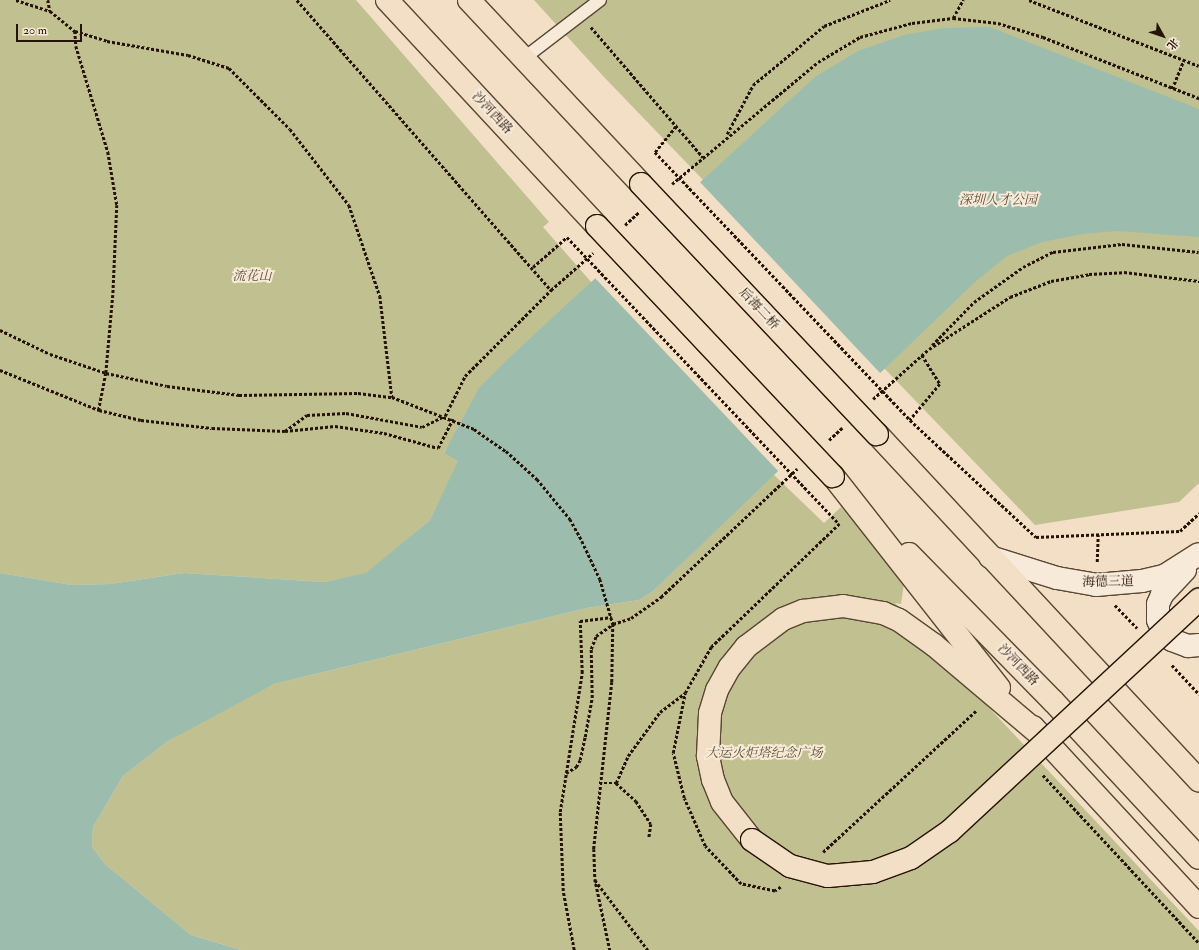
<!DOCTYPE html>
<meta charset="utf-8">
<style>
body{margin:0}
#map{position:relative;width:1199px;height:950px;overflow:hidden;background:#f2dfc5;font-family:"IM FELL Double Pica","Noto Serif SC",serif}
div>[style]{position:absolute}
.green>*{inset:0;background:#c1c090}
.water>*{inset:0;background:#9cbdae}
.pier>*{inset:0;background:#f2dfc5}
.path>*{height:2.5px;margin-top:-1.25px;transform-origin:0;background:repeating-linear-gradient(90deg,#261304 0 3px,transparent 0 5px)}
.roads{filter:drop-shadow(1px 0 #594634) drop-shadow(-1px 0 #594634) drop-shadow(0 1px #594634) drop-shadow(0 -1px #594634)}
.lane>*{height:12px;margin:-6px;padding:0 6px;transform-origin:6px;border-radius:6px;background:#f7ead9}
.secondary>*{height:22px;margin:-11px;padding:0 11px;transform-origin:11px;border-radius:11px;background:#f7ead9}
.primary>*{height:22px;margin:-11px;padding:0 11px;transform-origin:11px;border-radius:11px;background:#f2dfc5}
.path-bridge>*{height:2.5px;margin-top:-1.25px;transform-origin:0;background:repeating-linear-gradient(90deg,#261304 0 3px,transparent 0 5px)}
.bridges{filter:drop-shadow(1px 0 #261304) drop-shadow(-1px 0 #261304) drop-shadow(0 1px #261304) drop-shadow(0 -1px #261304)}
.primary-bridge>*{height:22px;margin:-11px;padding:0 11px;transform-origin:11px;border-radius:11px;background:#f2dfc5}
span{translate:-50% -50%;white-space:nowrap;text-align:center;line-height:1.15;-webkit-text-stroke:4px #f7ead9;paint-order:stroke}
.street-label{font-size:13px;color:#261304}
.park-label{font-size:13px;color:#5c5035;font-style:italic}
.north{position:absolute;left:1143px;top:16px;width:40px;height:40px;-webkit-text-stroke:3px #f7ead9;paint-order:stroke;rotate:130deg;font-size:11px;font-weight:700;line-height:16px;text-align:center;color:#261304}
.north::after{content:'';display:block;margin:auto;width:14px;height:18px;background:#261304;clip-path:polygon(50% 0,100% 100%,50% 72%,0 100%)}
.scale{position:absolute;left:16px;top:24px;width:66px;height:18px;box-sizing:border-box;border:2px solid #261304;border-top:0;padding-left:5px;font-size:12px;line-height:14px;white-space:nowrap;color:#261304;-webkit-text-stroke:3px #f7ead9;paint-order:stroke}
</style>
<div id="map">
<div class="green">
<i style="clip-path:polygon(0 0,356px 0,549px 222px,543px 227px,592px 283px,517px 350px,444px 452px,459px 461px,430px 520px,366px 574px,325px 582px,184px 573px,110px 584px,72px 585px,0 573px)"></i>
<i style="clip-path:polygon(534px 0,1199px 0,1199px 483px,1179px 502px,1035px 525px,604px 77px)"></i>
<i style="clip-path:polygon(773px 474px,824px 523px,841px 507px,905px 576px,901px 604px,895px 603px,978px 696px,1199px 931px,1199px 950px,241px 950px,191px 935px,105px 864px,92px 847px,93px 827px,123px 776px,168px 741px,219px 711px,274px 684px,587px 608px,639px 600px,652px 592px)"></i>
</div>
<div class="water">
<i style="clip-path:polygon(990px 27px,1199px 109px,1199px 237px,1117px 231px,1083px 234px,1042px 242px,1007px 256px,975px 282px,652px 592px,639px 600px,587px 608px,274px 684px,168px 741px,123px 776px,93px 827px,92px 847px,105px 864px,191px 935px,241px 950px,0 950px,0 573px,72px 585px,110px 584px,184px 573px,325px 582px,366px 573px,430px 520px,458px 461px,444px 453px,479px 388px,517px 350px,815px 77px,858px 51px,904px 35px,943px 28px)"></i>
</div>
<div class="pier">
<i style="clip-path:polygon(699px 181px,881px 374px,779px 472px,595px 278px)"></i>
</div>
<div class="path">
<i style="left:16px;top:0;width:36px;rotate:18deg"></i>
<i style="left:48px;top:0;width:11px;rotate:80deg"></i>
<i style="left:50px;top:11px;width:32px;rotate:39deg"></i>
<i style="left:75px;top:31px;width:34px;rotate:17deg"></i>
<i style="left:107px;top:41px;width:82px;rotate:9.8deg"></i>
<i style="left:188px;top:55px;width:43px;rotate:17.6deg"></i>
<i style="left:229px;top:68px;width:86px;rotate:45deg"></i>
<i style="left:290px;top:129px;width:96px;rotate:52.2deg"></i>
<i style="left:349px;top:205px;width:96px;rotate:71.2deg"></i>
<i style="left:380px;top:296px;width:102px;rotate:83.2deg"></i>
<i style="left:297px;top:0;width:386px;rotate:48.8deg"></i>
<i style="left:1029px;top:0;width:182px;rotate:21.2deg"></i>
<i style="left:953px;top:18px;width:21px;rotate:-61deg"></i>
<i style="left:591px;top:27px;width:172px;rotate:49.3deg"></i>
<i style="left:75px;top:31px;width:15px;rotate:86deg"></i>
<i style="left:76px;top:46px;width:111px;rotate:73.2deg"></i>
<i style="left:108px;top:152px;width:54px;rotate:80.4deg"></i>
<i style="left:117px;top:205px;width:90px;rotate:92.5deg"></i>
<i style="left:113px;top:295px;width:78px;rotate:95.1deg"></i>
<i style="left:106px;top:373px;width:38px;rotate:101deg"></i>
<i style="left:1172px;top:89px;width:31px;rotate:-68deg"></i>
<i style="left:727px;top:134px;width:55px;rotate:-62deg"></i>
<i style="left:753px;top:85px;width:92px;rotate:-39.7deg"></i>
<i style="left:824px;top:26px;width:71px;rotate:-21.5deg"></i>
<i style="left:655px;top:152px;width:35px;rotate:-51deg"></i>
<i style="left:672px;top:184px;width:190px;rotate:-39.9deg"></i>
<i style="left:818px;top:62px;width:49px;rotate:-30.8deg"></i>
<i style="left:860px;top:37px;width:54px;rotate:-15.1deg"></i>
<i style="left:912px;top:23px;width:41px;rotate:-7deg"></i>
<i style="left:953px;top:18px;width:45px;rotate:6.3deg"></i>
<i style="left:998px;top:23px;width:47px;rotate:17.3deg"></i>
<i style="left:1043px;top:37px;width:168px;rotate:21.4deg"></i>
<i style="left:625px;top:225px;width:19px;rotate:-43deg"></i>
<i style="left:533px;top:267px;width:45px;rotate:-41.4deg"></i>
<i style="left:0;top:330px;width:55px;rotate:25.6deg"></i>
<i style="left:50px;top:354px;width:59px;rotate:18.7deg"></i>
<i style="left:106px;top:373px;width:62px;rotate:12deg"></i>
<i style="left:167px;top:386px;width:73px;rotate:7.1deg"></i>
<i style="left:239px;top:395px;width:119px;rotate:-1deg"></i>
<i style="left:358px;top:393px;width:34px;rotate:7deg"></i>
<i style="left:392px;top:397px;width:88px;rotate:21.3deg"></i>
<i style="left:474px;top:429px;width:39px;rotate:35deg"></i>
<i style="left:506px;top:451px;width:42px;rotate:42.1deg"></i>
<i style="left:537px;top:479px;width:52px;rotate:50.5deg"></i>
<i style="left:570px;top:519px;width:25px;rotate:61deg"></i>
<i style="left:582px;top:541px;width:42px;rotate:64.7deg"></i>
<i style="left:600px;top:579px;width:47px;rotate:73.9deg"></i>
<i style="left:613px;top:624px;width:58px;rotate:91deg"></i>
<i style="left:612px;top:682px;width:168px;rotate:96.2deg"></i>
<i style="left:594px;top:849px;width:30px;rotate:88deg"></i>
<i style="left:595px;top:879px;width:73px;rotate:78.1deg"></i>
<i style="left:932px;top:345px;width:60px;rotate:-45.7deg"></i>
<i style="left:974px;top:302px;width:60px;rotate:-35.5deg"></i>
<i style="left:1023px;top:267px;width:34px;rotate:-27deg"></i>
<i style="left:1053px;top:252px;width:69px;rotate:-6.6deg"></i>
<i style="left:1122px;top:244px;width:77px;rotate:5.9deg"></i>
<i style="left:922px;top:355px;width:34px;rotate:58deg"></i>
<i style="left:940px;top:384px;width:47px;rotate:129.8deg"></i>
<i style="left:910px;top:420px;width:172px;rotate:42.9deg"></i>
<i style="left:1036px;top:537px;width:144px;rotate:-2.4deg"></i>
<i style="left:1180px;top:531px;width:26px;rotate:-43deg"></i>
<i style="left:0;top:370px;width:107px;rotate:22deg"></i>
<i style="left:99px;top:410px;width:43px;rotate:13.4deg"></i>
<i style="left:141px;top:420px;width:71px;rotate:6.4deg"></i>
<i style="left:212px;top:428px;width:73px;rotate:2.4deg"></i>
<i style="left:285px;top:431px;width:50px;rotate:-5.7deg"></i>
<i style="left:335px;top:426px;width:49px;rotate:8.1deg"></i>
<i style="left:384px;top:433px;width:56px;rotate:15.5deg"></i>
<i style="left:438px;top:448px;width:33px;rotate:-63deg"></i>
<i style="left:873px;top:399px;width:75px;rotate:-41.8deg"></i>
<i style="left:929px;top:349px;width:96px;rotate:-32.7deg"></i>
<i style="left:1010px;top:297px;width:44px;rotate:-21.3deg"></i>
<i style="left:1051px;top:281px;width:39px;rotate:-10deg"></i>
<i style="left:1089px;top:274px;width:35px;rotate:-3deg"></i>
<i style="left:1124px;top:272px;width:76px;rotate:6.8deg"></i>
<i style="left:285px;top:431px;width:27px;rotate:-36deg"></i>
<i style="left:307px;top:415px;width:39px;rotate:-3deg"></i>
<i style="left:346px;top:413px;width:77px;rotate:10.4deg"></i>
<i style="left:422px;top:427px;width:25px;rotate:-26deg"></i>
<i style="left:445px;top:416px;width:45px;rotate:-63.4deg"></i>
<i style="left:465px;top:376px;width:122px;rotate:-45deg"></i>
<i style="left:551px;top:290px;width:56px;rotate:-41.4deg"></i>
<i style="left:829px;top:440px;width:18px;rotate:-43deg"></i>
<i style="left:1097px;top:562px;width:27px;rotate:-88deg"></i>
<i style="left:1115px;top:605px;width:32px;rotate:46deg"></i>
<i style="left:1172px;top:665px;width:40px;rotate:47deg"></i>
<i style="left:566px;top:773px;width:12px;rotate:-31deg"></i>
<i style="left:576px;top:767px;width:8px;rotate:-60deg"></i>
<i style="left:580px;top:760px;width:24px;rotate:-78deg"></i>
<i style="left:585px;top:737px;width:40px;rotate:-80deg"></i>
<i style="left:592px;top:698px;width:49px;rotate:-91.2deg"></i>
<i style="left:591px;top:649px;width:14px;rotate:-69deg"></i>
<i style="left:596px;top:636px;width:21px;rotate:-35deg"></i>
<i style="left:613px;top:624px;width:19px;rotate:-18deg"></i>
<i style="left:631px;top:618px;width:37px;rotate:-35deg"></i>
<i style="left:661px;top:597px;width:187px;rotate:-43.3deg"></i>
<i style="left:1043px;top:775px;width:229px;rotate:47.1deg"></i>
<i style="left:599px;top:783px;width:17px"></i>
<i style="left:616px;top:783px;width:27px;rotate:42deg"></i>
<i style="left:636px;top:801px;width:27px;rotate:57deg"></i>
<i style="left:651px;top:824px;width:14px;rotate:98deg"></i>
<i style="left:616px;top:783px;width:30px;rotate:-66deg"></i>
<i style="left:628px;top:756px;width:54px;rotate:-54deg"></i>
<i style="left:660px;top:712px;width:31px;rotate:-37deg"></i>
<i style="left:823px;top:852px;width:209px;rotate:-42.7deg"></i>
<i style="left:595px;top:880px;width:88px;rotate:52.9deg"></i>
<i style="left:781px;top:887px;width:7px;rotate:146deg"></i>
<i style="left:775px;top:891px;width:35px;rotate:-168deg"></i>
<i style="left:741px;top:884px;width:52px;rotate:-133.5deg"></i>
<i style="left:705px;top:846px;width:52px;rotate:-113.6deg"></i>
<i style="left:684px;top:798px;width:46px;rotate:-103.7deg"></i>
<i style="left:673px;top:753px;width:61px;rotate:-78.7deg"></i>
<i style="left:685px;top:693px;width:53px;rotate:-60.5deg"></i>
<i style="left:711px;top:647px;width:178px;rotate:-43.9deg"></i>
<i style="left:574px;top:950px;width:60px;rotate:-100.6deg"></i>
<i style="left:563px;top:891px;width:79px;rotate:-92.2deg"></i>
<i style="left:560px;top:812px;width:141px;rotate:-81deg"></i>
<i style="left:582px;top:673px;width:52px;rotate:-92.2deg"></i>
<i style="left:580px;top:621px;width:32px;rotate:-7deg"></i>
</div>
<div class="roads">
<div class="lane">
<i style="left:523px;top:59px;width:97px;rotate:-37.5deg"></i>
</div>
<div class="secondary">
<i style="left:990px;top:557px;width:70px;rotate:17.4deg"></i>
<i style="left:1057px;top:578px;width:40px;rotate:10deg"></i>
<i style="left:1096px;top:585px;width:46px;rotate:-5deg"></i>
<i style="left:1142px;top:581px;width:23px;rotate:-13deg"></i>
<i style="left:1164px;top:576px;width:41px;rotate:-32.2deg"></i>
<i style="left:1185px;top:570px;width:34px;rotate:133deg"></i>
<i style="left:1162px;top:595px;width:10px;rotate:114deg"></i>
<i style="left:1158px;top:604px;width:16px;rotate:90deg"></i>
<i style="left:1158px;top:620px;width:8px;rotate:67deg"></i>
<i style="left:1161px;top:627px;width:17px;rotate:50deg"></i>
<i style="left:1172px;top:640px;width:17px;rotate:21deg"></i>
<i style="left:1188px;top:646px;width:11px;rotate:-5deg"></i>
</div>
<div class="primary">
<i style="left:387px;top:0;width:309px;rotate:47.1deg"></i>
<i style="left:469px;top:0;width:252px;rotate:46.9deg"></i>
<i style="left:877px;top:434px;width:473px;rotate:47.1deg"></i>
<i style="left:833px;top:476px;width:269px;rotate:51.9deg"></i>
<i style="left:909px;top:554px;width:206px;rotate:45.6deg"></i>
<i style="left:1053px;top:701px;width:214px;rotate:47.1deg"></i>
<i style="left:1033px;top:727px;width:245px;rotate:47.3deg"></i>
<i style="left:752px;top:840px;width:48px;rotate:-128.3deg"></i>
<i style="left:722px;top:802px;width:24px;rotate:-112deg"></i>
<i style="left:713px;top:780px;width:25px;rotate:-102deg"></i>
<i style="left:708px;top:756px;width:43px;rotate:-87.3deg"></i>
<i style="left:710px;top:713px;width:24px;rotate:-73deg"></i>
<i style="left:717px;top:690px;width:26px;rotate:-61deg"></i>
<i style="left:730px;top:667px;width:26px;rotate:-51deg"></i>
<i style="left:746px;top:647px;width:46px;rotate:-37.1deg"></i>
<i style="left:783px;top:619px;width:22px;rotate:-22deg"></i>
<i style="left:803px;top:611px;width:40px;rotate:-7.1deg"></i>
<i style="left:843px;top:606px;width:41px;rotate:9.9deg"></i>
<i style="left:883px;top:613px;width:17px;rotate:24deg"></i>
<i style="left:899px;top:620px;width:43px;rotate:35.5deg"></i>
<i style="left:934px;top:645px;width:143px;rotate:40.2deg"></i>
</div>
</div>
<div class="path-bridge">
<i style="left:655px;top:152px;width:370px;rotate:46.4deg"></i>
<i style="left:567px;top:237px;width:395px;rotate:46.5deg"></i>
</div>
<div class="bridges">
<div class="primary-bridge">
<i style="left:641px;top:184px;width:344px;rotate:46.7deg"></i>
<i style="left:597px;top:226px;width:344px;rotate:46.7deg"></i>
<i style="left:752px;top:840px;width:46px;rotate:34.4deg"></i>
<i style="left:790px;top:866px;width:39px;rotate:15deg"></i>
<i style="left:828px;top:876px;width:45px;rotate:-5.1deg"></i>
<i style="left:873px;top:872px;width:40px;rotate:-20.2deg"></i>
<i style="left:911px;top:858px;width:47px;rotate:-34.7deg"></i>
<i style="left:950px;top:831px;width:340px;rotate:-42.9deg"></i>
</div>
</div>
<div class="street-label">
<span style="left:492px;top:113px;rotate:47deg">沙河西路</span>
<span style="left:759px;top:309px;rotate:47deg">后海二桥</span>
<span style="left:1108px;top:582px;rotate:-1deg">海德三道</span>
<span style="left:1018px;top:665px;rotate:46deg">沙河西路</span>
</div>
<div class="park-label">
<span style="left:998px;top:200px">深圳人才公园</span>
<span style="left:252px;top:276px">流花山</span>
<span style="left:764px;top:753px">大运火炬塔纪念广场</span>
</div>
<div class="north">北</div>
<div class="scale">20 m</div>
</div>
